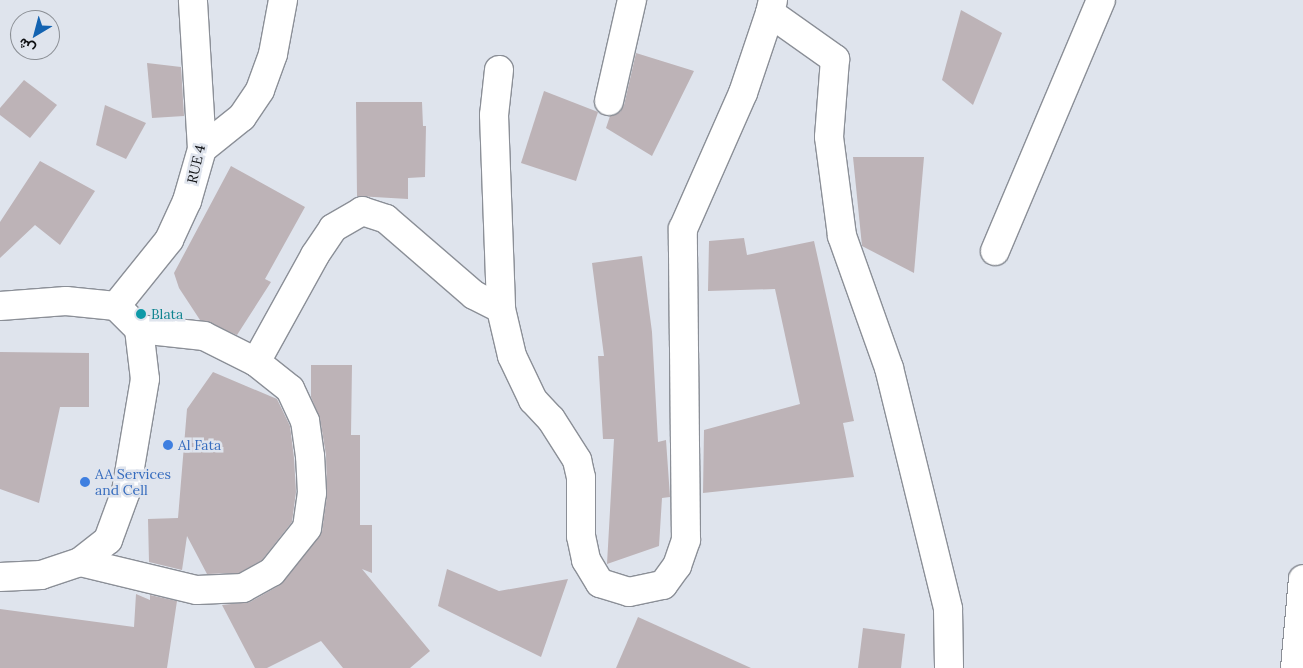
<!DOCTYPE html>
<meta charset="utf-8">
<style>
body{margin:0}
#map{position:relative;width:1303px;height:668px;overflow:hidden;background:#dfe4ed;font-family:Lora,Vazirmatn,serif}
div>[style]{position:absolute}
.building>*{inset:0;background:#bdb3b7}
.roads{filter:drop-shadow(1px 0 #8b8f97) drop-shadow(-1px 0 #8b8f97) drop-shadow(0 1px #8b8f97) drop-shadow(0 -1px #8b8f97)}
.street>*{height:28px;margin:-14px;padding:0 14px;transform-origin:14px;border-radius:14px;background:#fff}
.secondary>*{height:28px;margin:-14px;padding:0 14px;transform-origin:14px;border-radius:14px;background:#fff}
.dots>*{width:14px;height:14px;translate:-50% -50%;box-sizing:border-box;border:2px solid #dfe4ed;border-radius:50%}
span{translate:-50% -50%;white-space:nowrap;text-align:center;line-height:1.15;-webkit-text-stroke:5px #dfe4ed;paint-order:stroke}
.street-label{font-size:14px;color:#0d0f12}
.culture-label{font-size:14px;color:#0d838f}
.left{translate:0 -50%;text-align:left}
.shop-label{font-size:14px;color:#366cbe}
.north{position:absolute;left:10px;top:10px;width:50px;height:50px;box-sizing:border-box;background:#dfe4ed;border:1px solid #8b8f95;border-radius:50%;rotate:217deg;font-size:14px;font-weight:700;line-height:20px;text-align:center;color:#0d0f12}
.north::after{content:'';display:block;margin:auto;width:18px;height:22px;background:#1363b1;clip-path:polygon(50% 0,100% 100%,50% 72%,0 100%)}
</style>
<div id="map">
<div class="building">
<i style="clip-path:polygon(961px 10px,1002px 33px,973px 105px,942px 80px)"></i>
<i style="clip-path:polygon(636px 53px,694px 71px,652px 156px,606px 128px,610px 116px,620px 112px,624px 105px)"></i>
<i style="clip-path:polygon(147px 63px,181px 67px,184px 116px,152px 118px)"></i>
<i style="clip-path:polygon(24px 80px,57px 105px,30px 138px,0 115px,0 108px)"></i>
<i style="clip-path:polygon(544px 91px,598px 112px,576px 181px,521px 163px)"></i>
<i style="clip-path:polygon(356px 102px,422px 102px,423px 126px,426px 126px,425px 177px,408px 178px,408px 199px,357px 196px)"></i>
<i style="clip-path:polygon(105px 105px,146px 123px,126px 159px,96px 145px)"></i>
<i style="clip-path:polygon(853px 157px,924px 157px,914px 273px,862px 246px)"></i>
<i style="clip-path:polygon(40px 161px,95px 191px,60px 245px,35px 225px,0 258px,0 222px)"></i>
<i style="clip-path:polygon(231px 166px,305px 207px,265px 279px,271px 282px,237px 335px,200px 320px,179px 288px,174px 273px)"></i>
<i style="clip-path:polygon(744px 238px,747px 255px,814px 241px,854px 421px,843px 423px,854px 477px,703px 493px,704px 430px,800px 404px,775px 289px,708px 291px,709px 241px)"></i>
<i style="clip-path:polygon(642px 256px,652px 332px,658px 442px,666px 440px,670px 497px,662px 498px,659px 546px,607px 564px,614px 439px,603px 439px,598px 356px,604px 356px,592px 263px)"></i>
<i style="clip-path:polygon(0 352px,89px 353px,89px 407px,60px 407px,39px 503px,0 489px)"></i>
<i style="clip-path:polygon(311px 365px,352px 365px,351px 435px,360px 435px,360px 525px,372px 525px,372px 573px,362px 569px,430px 651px,410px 668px,343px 668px,321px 641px,267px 668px,255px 668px,222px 605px,250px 602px,280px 585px,322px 531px,327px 495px,326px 455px,320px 419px,311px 397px)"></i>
<i style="clip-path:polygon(213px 372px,277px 399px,290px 426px,294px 458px,296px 492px,292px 522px,262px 560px,239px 573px,207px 574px,187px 536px,182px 570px,149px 562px,148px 519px,178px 518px,187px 409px)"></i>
<i style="clip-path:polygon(447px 569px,499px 591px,568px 579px,541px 657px,438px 606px)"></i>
<i style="clip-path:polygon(136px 594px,150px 600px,150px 595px,177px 601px,167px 668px,0 668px,0 609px,134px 627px)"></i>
<i style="clip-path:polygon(638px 617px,751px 668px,616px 668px)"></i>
<i style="clip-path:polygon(863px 628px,905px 634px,901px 668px,858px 668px)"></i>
</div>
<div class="roads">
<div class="street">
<i style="left:773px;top:0;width:13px;rotate:103deg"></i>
<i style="left:770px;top:13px;width:80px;rotate:35.3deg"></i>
<i style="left:835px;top:59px;width:78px;rotate:94.4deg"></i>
<i style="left:829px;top:137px;width:100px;rotate:82.5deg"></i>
<i style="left:842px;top:236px;width:140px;rotate:70.4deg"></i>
<i style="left:889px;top:368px;width:248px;rotate:76.2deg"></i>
<i style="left:948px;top:609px;width:59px;rotate:89deg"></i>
<i style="left:499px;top:70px;width:45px;rotate:96.3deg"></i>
<i style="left:494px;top:115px;width:194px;rotate:87.9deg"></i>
<i style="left:609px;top:101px;width:104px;rotate:-77.2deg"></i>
<i style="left:202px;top:149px;width:51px;rotate:-38.7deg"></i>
<i style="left:242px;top:117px;width:32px;rotate:-56deg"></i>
<i style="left:260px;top:90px;width:38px;rotate:-70deg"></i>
<i style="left:273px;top:54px;width:55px;rotate:-79.5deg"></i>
<i style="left:995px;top:251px;width:272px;rotate:-67.1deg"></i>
<i style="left:256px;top:362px;width:122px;rotate:-61.1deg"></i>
<i style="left:315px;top:255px;width:32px;rotate:-56deg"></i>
<i style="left:333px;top:228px;width:34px;rotate:-30deg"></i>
<i style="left:362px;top:211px;width:25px;rotate:18deg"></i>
<i style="left:386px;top:219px;width:116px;rotate:40.8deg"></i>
<i style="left:474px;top:295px;width:30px;rotate:27deg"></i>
<i style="left:501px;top:309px;width:48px;rotate:76.8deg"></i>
<i style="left:512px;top:356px;width:49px;rotate:64.5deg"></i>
<i style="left:533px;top:400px;width:26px;rotate:47deg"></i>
<i style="left:551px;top:419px;width:49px;rotate:57.6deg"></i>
<i style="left:577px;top:460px;width:18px;rotate:77deg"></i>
<i style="left:581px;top:478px;width:58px;rotate:90deg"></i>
<i style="left:581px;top:536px;width:25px;rotate:78deg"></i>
<i style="left:586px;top:560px;width:27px;rotate:59deg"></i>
<i style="left:600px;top:583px;width:30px;rotate:17deg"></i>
<i style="left:629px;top:592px;width:35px;rotate:-12deg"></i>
<i style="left:663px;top:585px;width:24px;rotate:-54deg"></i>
<i style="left:677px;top:566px;width:28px;rotate:-71deg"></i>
<i style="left:686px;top:540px;width:311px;rotate:-90.6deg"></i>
<i style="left:683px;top:229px;width:149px;rotate:-66.2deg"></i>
<i style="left:743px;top:93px;width:84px;rotate:-71.4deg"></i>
<i style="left:80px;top:562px;width:120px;rotate:13.5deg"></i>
<i style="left:197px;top:590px;width:46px;rotate:-2.5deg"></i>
<i style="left:243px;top:588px;width:33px;rotate:-29deg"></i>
<i style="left:272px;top:572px;width:56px;rotate:-51.5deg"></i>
<i style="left:307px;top:528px;width:35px;rotate:-82deg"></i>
<i style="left:312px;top:493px;width:37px;rotate:-93deg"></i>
<i style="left:310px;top:456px;width:35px;rotate:-98deg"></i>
<i style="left:305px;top:421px;width:35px;rotate:-115deg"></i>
<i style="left:290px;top:389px;width:43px;rotate:-141.5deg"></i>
<i style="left:256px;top:362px;width:58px;rotate:-153.4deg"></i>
<i style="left:204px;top:336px;width:65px;rotate:-173.9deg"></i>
</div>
<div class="secondary">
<i style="left:0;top:306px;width:66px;rotate:-4.3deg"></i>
<i style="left:66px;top:301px;width:50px;rotate:5.7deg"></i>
<i style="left:116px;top:306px;width:33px;rotate:45deg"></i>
<i style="left:139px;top:329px;width:50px;rotate:83.2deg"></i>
<i style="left:145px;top:379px;width:114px;rotate:99.6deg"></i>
<i style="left:126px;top:491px;width:52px;rotate:110.2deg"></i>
<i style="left:108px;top:540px;width:36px;rotate:142deg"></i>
<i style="left:80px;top:562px;width:41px;rotate:161.6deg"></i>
<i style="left:41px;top:575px;width:41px;rotate:177.2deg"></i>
<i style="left:116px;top:306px;width:85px;rotate:-51.2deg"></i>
<i style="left:169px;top:240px;width:43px;rotate:-65.2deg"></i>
<i style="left:187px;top:201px;width:54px;rotate:-73.9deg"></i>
<i style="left:202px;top:149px;width:149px;rotate:-93.5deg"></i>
<i style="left:1295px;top:668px;width:89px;rotate:-84.9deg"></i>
</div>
</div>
<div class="dots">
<i style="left:141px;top:314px;background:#0f9aa8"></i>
<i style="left:168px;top:445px;background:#3f7fe0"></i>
<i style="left:85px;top:482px;background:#3f7fe0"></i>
</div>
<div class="street-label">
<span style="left:196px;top:164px;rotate:-77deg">RUE 4</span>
</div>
<div class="culture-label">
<span class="left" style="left:151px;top:314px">Blata</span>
</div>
<div class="shop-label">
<span class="left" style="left:178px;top:445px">Al Fata</span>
<span class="left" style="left:95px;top:482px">AA Services<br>and Cell</span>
</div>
<div class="north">ش</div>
</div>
